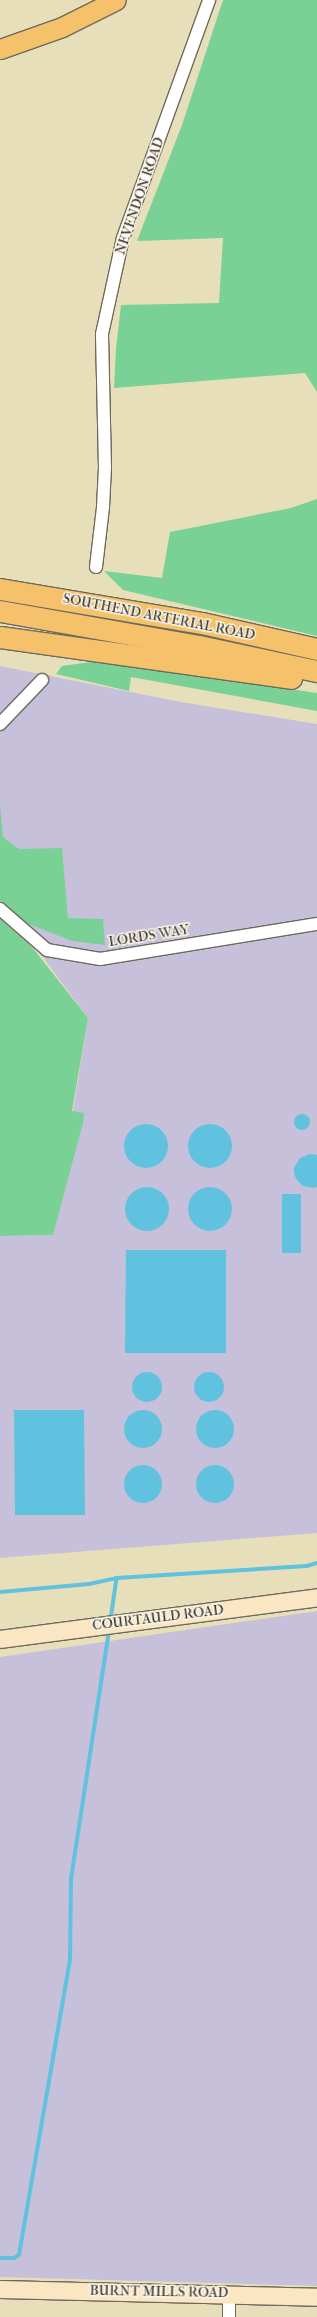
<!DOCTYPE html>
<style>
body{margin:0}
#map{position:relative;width:317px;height:2317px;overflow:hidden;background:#e7dfb9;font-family:"IM FELL French Canon",serif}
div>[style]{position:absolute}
.industrial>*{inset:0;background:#c6c0da}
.green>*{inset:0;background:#79d196}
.water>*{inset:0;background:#60c2de}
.round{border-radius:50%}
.stream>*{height:3.5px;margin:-1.75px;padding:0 1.75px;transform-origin:1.75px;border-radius:1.75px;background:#60c2de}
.roads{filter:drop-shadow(1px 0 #6d6a5d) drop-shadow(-1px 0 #6d6a5d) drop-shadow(0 1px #6d6a5d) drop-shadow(0 -1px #6d6a5d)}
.street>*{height:12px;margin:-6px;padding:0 6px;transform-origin:6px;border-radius:6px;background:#fff}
.secondary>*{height:17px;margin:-8.5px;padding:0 8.5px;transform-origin:8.5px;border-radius:8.5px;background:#fbe6c4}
.primary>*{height:19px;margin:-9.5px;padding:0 9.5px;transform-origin:9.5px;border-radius:9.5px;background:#f5c16b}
.highway>*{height:21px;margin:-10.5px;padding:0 10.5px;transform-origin:10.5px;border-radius:10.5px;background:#f5c16b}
span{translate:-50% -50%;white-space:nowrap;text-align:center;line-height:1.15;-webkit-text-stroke:3px #fcf5e5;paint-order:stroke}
.street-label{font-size:14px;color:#2b2b2b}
</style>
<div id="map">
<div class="industrial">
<i style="clip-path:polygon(0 666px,181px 702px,317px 724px,317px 1533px,0 1558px,0 1236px,53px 1235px,88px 1018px,39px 952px,0 921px)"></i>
<i style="clip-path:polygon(317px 1611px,317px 2286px,0 2277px,0 1657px)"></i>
</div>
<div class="green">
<i style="clip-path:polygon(223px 0,317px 0,317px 392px,305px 373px,114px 388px,116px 349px,121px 305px,219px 303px,223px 238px,137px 241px,182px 125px)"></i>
<i style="clip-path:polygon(317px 499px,317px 636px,123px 590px,104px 571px,162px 578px,170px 532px,291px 508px)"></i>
<i style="clip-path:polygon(98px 661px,317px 693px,317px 711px,131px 677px,129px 691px,56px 674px,62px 666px)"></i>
<i style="clip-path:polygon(0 805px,3px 837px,19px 849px,62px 848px,68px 918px,103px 919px,105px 945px,72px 941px,26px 923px,0 901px)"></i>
<i style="clip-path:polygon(0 919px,32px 947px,88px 1018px,72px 1111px,84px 1113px,83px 1123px,53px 1235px,0 1236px)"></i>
</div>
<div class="water">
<i class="round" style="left:294px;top:1114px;width:16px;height:16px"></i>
<i class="round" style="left:124px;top:1124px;width:44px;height:44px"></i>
<i class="round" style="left:188px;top:1124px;width:44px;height:44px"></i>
<i style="clip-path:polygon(310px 1154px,317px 1155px,317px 1187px,314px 1188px,303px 1186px,296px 1179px,294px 1173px,294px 1168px,300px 1158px)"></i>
<i class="round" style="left:125px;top:1187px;width:44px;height:44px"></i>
<i class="round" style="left:188px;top:1187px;width:44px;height:44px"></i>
<i style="clip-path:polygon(282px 1194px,301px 1194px,301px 1253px,282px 1253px)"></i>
<i style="clip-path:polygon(126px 1250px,226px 1250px,226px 1353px,125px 1353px)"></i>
<i class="round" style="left:132px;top:1372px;width:30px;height:30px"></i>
<i class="round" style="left:194px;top:1372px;width:30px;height:30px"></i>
<i class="round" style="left:196px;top:1410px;width:38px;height:38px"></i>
<i class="round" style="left:124px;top:1410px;width:38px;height:38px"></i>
<i style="clip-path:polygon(14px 1410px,84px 1410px,85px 1515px,15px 1515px)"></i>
<i class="round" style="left:124px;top:1465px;width:38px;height:38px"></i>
<i class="round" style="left:196px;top:1465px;width:38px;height:38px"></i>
</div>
<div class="stream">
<i style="left:117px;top:1578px;width:190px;rotate:-3.6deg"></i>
<i style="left:307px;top:1566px;width:10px;rotate:-17deg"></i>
<i style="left:0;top:1592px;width:89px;rotate:-5.1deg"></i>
<i style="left:89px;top:1584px;width:29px;rotate:-12deg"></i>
<i style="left:117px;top:1578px;width:42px;rotate:98.1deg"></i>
<i style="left:0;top:2258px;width:14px"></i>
<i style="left:14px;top:2258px;width:6px;rotate:-31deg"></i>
<i style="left:19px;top:2255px;width:299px;rotate:-80.2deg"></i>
<i style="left:70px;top:1960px;width:81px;rotate:-89.3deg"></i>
<i style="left:71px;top:1879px;width:252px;rotate:-81.3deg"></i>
</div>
<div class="roads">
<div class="street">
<i style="left:96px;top:567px;width:60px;rotate:-83.3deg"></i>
<i style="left:103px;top:507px;width:40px;rotate:-87.1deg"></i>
<i style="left:105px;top:467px;width:133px;rotate:-91.3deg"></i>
<i style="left:102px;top:334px;width:98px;rotate:-77.7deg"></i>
<i style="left:123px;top:238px;width:253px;rotate:-70.1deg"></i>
<i style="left:0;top:724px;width:61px;rotate:-46.3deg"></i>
<i style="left:0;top:909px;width:62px;rotate:41.1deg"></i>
<i style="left:47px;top:950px;width:54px;rotate:9.6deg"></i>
<i style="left:100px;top:959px;width:220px;rotate:-9.2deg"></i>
<i style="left:229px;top:2317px;width:23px;rotate:-90deg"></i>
</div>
<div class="secondary">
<i style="left:0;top:1639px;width:320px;rotate:-7.5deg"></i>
<i style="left:0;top:2289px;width:317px;rotate:1.4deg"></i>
</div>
<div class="primary">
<i style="left:0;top:49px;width:66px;rotate:-19.5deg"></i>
<i style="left:62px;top:27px;width:60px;rotate:-26.6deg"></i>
</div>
<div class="highway">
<i style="left:0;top:589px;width:205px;rotate:9.6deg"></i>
<i style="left:202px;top:623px;width:118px;rotate:12.7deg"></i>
<i style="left:0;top:611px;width:202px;rotate:10deg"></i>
<i style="left:199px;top:646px;width:121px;rotate:12deg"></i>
<i style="left:0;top:637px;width:294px;rotate:8deg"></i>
</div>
</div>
<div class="street-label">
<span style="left:140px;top:196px;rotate:-71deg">NEVENDON ROAD</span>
<span style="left:159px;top:617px;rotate:11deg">SOUTHEND ARTERIAL ROAD</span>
<span style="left:149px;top:936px;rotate:-9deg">LORDS WAY</span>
<span style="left:158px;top:1618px;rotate:-7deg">COURTAULD ROAD</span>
<span style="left:159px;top:2292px;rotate:1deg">BURNT MILLS ROAD</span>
</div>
</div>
